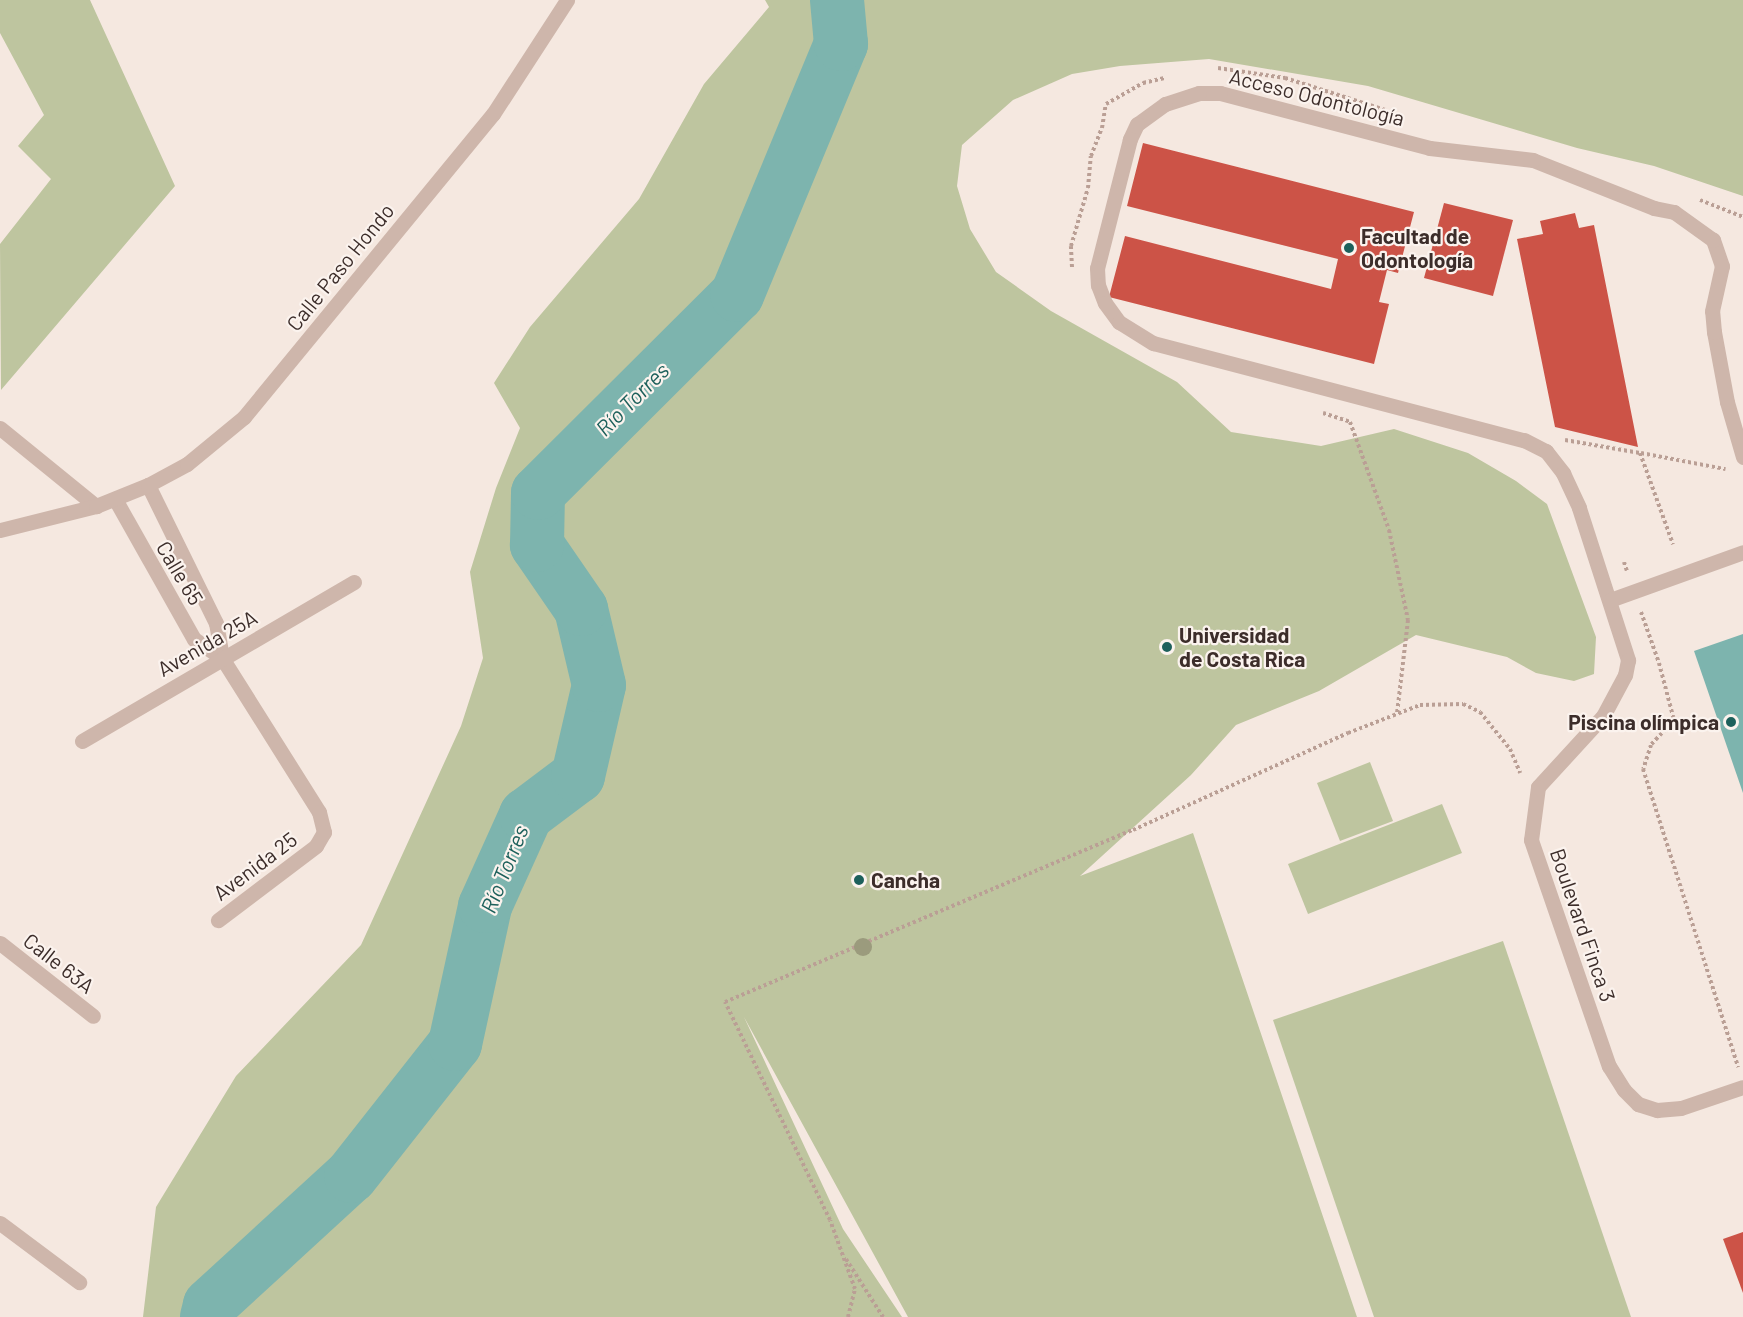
<!DOCTYPE html>
<meta charset="utf-8">
<style>
body{margin:0}
#map{position:relative;width:1743px;height:1317px;overflow:hidden;background:#f5e8e0;font-family:Barlow,sans-serif}
div>[style]{position:absolute}
.green>*{inset:0;background:#bec59f}
.water>*{inset:0;background:#7db4ae}
.river>*{height:54px;margin:-27px;padding:0 27px;transform-origin:27px;border-radius:27px;background:#7db4ae}
.building>*{inset:0;background:#cc5347}
.path>*{height:4px;margin-top:-2px;transform-origin:0;background:repeating-linear-gradient(90deg,#ba9f95 0 3px,transparent 0 6px)}
.minor>*{height:15px;margin:-7.5px;padding:0 7.5px;transform-origin:7.5px;border-radius:7.5px;background:#ceb6ab}
.trees>*{width:18px;height:18px;margin:-9px;border-radius:50%;background:#9b9b7d}
.dots>*{width:16px;height:16px;translate:-50% -50%;box-sizing:border-box;border:3px solid #fbf3ee;border-radius:50%}
span{translate:-50% -50%;white-space:nowrap;text-align:center;line-height:1.15;-webkit-text-stroke:4.5px #fbf3ee;paint-order:stroke}
.street-label{font-size:21px;color:#3c2d2a}
.poi-label{font-size:21px;color:#3c2d2a;font-weight:700}
.left{translate:0 -50%;text-align:left}
.right{translate:-100% -50%;text-align:right}
.water-label{font-size:22px;color:#1d605b;font-style:italic}
</style>
<div id="map">
<div class="green">
<i style="clip-path:polygon(0 0,90px 0,175px 186px,1px 390px,0 244px,51px 179px,18px 146px,44px 115px,0 33px)"></i>
<i style="clip-path:polygon(765px 0,1743px 0,1743px 196px,1654px 166px,1577px 148px,1368px 86px,1209px 59px,1120px 66px,1072px 74px,1013px 100px,962px 145px,957px 186px,970px 229px,996px 272px,1051px 311px,1177px 382px,1231px 432px,1321px 446px,1394px 429px,1468px 453px,1516px 481px,1547px 504px,1596px 637px,1594px 674px,1574px 681px,1536px 673px,1507px 657px,1416px 635px,1319px 691px,1236px 725px,1191px 775px,1080px 876px,1193px 833px,1357px 1317px,908px 1317px,744px 1017px,843px 1229px,902px 1317px,143px 1317px,156px 1207px,236px 1076px,361px 945px,461px 726px,483px 658px,470px 572px,496px 488px,520px 428px,494px 383px,530px 327px,639px 199px,704px 84px,769px 7px)"></i>
<i style="clip-path:polygon(1370px 762px,1393px 821px,1340px 841px,1317px 783px)"></i>
<i style="clip-path:polygon(1442px 804px,1462px 853px,1308px 914px,1288px 864px)"></i>
<i style="clip-path:polygon(1503px 941px,1631px 1317px,1374px 1317px,1273px 1020px)"></i>
</div>
<div class="water">
<i style="clip-path:polygon(1743px 634px,1743px 793px,1694px 651px)"></i>
</div>
<div class="river">
<i style="left:207px;top:1317px;width:12px;rotate:-76deg"></i>
<i style="left:210px;top:1305px;width:191px;rotate:-42.5deg"></i>
<i style="left:351px;top:1176px;width:168px;rotate:-51.8deg"></i>
<i style="left:455px;top:1044px;width:141px;rotate:-77.7deg"></i>
<i style="left:485px;top:906px;width:100px;rotate:-65.7deg"></i>
<i style="left:526px;top:815px;width:65px;rotate:-36.9deg"></i>
<i style="left:578px;top:776px;width:93px;rotate:-77deg"></i>
<i style="left:599px;top:685px;width:78px;rotate:-103.3deg"></i>
<i style="left:581px;top:609px;width:78px;rotate:-124.5deg"></i>
<i style="left:537px;top:545px;width:52px;rotate:-88.9deg"></i>
<i style="left:538px;top:493px;width:281px;rotate:-44.9deg"></i>
<i style="left:737px;top:295px;width:272px;rotate:-67.5deg"></i>
<i style="left:841px;top:44px;width:44px;rotate:-95.2deg"></i>
</div>
<div class="building">
<i style="clip-path:polygon(1143px 143px,1414px 212px,1398px 273px,1387px 270px,1379px 302px,1389px 304px,1374px 364px,1109px 297px,1125px 236px,1331px 289px,1338px 259px,1127px 206px)"></i>
<i style="clip-path:polygon(1444px 203px,1513px 220px,1493px 296px,1424px 278px)"></i>
<i style="clip-path:polygon(1575px 213px,1579px 228px,1594px 225px,1638px 447px,1555px 427px,1517px 239px,1543px 234px,1540px 221px)"></i>
<i style="clip-path:polygon(1743px 1232px,1743px 1293px,1723px 1239px)"></i>
</div>
<div class="path">
<i style="left:1218px;top:68px;width:68px;rotate:8.5deg"></i>
<i style="left:1285px;top:78px;width:105px;rotate:17.7deg"></i>
<i style="left:1700px;top:200px;width:46px;rotate:21.6deg"></i>
<i style="left:1072px;top:267px;width:21px;rotate:-93deg"></i>
<i style="left:1071px;top:246px;width:60px;rotate:-73.7deg"></i>
<i style="left:1088px;top:188px;width:32px;rotate:-85deg"></i>
<i style="left:1091px;top:156px;width:30px;rotate:-69deg"></i>
<i style="left:1102px;top:128px;width:24px;rotate:-81deg"></i>
<i style="left:1106px;top:104px;width:43px;rotate:-29.6deg"></i>
<i style="left:1143px;top:83px;width:22px;rotate:-13deg"></i>
<i style="left:1323px;top:413px;width:28px;rotate:18deg"></i>
<i style="left:1350px;top:422px;width:115px;rotate:70.1deg"></i>
<i style="left:1389px;top:530px;width:92px;rotate:78.1deg"></i>
<i style="left:1408px;top:620px;width:95px;rotate:96.7deg"></i>
<i style="left:1565px;top:440px;width:76px;rotate:9.8deg"></i>
<i style="left:1640px;top:453px;width:97px;rotate:70.1deg"></i>
<i style="left:1641px;top:453px;width:86px;rotate:10.8deg"></i>
<i style="left:1624px;top:562px;width:9px;rotate:72deg"></i>
<i style="left:1641px;top:612px;width:54px;rotate:70.6deg"></i>
<i style="left:1659px;top:663px;width:59px;rotate:75.3deg"></i>
<i style="left:1674px;top:720px;width:34px;rotate:133deg"></i>
<i style="left:1651px;top:745px;width:25px;rotate:108deg"></i>
<i style="left:1643px;top:769px;width:313px;rotate:72.3deg"></i>
<i style="left:846px;top:1259px;width:69px;rotate:57.5deg"></i>
<i style="left:848px;top:1317px;width:29px;rotate:-76deg"></i>
<i style="left:855px;top:1289px;width:73px;rotate:-109.9deg"></i>
<i style="left:830px;top:1220px;width:242px;rotate:-115.7deg"></i>
<i style="left:725px;top:1002px;width:443px;rotate:-22.9deg"></i>
<i style="left:1133px;top:830px;width:236px;rotate:-24.3deg"></i>
<i style="left:1348px;top:733px;width:77px;rotate:-21.3deg"></i>
<i style="left:1420px;top:705px;width:43px;rotate:-1.3deg"></i>
<i style="left:1463px;top:704px;width:19px;rotate:25deg"></i>
<i style="left:1480px;top:712px;width:48px;rotate:51deg"></i>
<i style="left:1510px;top:749px;width:26px;rotate:67deg"></i>
</div>
<div class="minor">
<i style="left:0;top:428px;width:124px;rotate:39.1deg"></i>
<i style="left:1743px;top:457px;width:57px;rotate:-106.2deg"></i>
<i style="left:1727px;top:402px;width:71px;rotate:-100.5deg"></i>
<i style="left:1714px;top:332px;width:21px;rotate:-95deg"></i>
<i style="left:1712px;top:311px;width:46px;rotate:-77.5deg"></i>
<i style="left:1722px;top:266px;width:28px;rotate:-109deg"></i>
<i style="left:1713px;top:240px;width:48px;rotate:-144.3deg"></i>
<i style="left:1674px;top:212px;width:20px;rotate:-169deg"></i>
<i style="left:1654px;top:208px;width:130px;rotate:-158.4deg"></i>
<i style="left:1533px;top:160px;width:104px;rotate:-173.4deg"></i>
<i style="left:1430px;top:148px;width:217px;rotate:-165.3deg"></i>
<i style="left:1220px;top:93px;width:21px;rotate:180deg"></i>
<i style="left:1199px;top:93px;width:36px;rotate:162deg"></i>
<i style="left:1165px;top:104px;width:34px;rotate:144deg"></i>
<i style="left:1137px;top:124px;width:17px;rotate:115deg"></i>
<i style="left:1130px;top:139px;width:133px;rotate:104.3deg"></i>
<i style="left:1097px;top:268px;width:17px;rotate:87deg"></i>
<i style="left:1098px;top:285px;width:19px;rotate:69deg"></i>
<i style="left:1105px;top:303px;width:24px;rotate:54deg"></i>
<i style="left:1119px;top:322px;width:40px;rotate:32deg"></i>
<i style="left:1153px;top:343px;width:383px;rotate:14.7deg"></i>
<i style="left:1524px;top:440px;width:25px;rotate:27deg"></i>
<i style="left:1546px;top:451px;width:28px;rotate:52deg"></i>
<i style="left:1563px;top:473px;width:38px;rotate:65deg"></i>
<i style="left:1579px;top:508px;width:160px;rotate:72.1deg"></i>
<i style="left:1628px;top:660px;width:15px;rotate:101deg"></i>
<i style="left:1625px;top:675px;width:47px;rotate:118.2deg"></i>
<i style="left:1603px;top:716px;width:96px;rotate:132.5deg"></i>
<i style="left:1538px;top:787px;width:53px;rotate:97.5deg"></i>
<i style="left:1531px;top:840px;width:239px;rotate:71deg"></i>
<i style="left:1609px;top:1066px;width:28px;rotate:58deg"></i>
<i style="left:1624px;top:1090px;width:20px;rotate:45deg"></i>
<i style="left:1638px;top:1104px;width:20px;rotate:18deg"></i>
<i style="left:1657px;top:1110px;width:24px;rotate:-5deg"></i>
<i style="left:1681px;top:1108px;width:65px;rotate:-18.7deg"></i>
<i style="left:148px;top:485px;width:154px;rotate:63.8deg"></i>
<i style="left:216px;top:623px;width:36px;rotate:80deg"></i>
<i style="left:115px;top:499px;width:161px;rotate:60.6deg"></i>
<i style="left:194px;top:639px;width:34px;rotate:34deg"></i>
<i style="left:222px;top:658px;width:182px;rotate:57.8deg"></i>
<i style="left:319px;top:812px;width:21px;rotate:76deg"></i>
<i style="left:324px;top:832px;width:16px;rotate:120deg"></i>
<i style="left:316px;top:846px;width:123px;rotate:142.9deg"></i>
<i style="left:0;top:530px;width:99px;rotate:-14deg"></i>
<i style="left:96px;top:506px;width:56px;rotate:-22deg"></i>
<i style="left:148px;top:485px;width:44px;rotate:-28.3deg"></i>
<i style="left:187px;top:464px;width:74px;rotate:-39.5deg"></i>
<i style="left:244px;top:417px;width:392px;rotate:-50.6deg"></i>
<i style="left:493px;top:114px;width:136px;rotate:-57deg"></i>
<i style="left:1610px;top:600px;width:141px;rotate:-19.8deg"></i>
<i style="left:82px;top:741px;width:315px;rotate:-30.3deg"></i>
<i style="left:0;top:943px;width:118px;rotate:38.1deg"></i>
<i style="left:0;top:1223px;width:99px;rotate:36.8deg"></i>
</div>
<div class="trees">
<i style="left:863px;top:947px"></i>
</div>
<div class="dots">
<i style="left:1349px;top:248px;background:#1d605b"></i>
<i style="left:1167px;top:647px;background:#1d605b"></i>
<i style="left:1731px;top:722px;background:#1d605b"></i>
<i style="left:859px;top:880px;background:#1d605b"></i>
</div>
<div class="street-label">
<span style="left:1317px;top:97px;rotate:14deg">Acceso Odontología</span>
<span style="left:340px;top:267px;rotate:-51deg">Calle Paso Hondo</span>
<span style="left:180px;top:573px;rotate:59deg">Calle 65</span>
<span style="left:207px;top:643px;rotate:-30deg">Avenida 25A</span>
<span style="left:255px;top:866px;rotate:-37deg">Avenida 25</span>
<span style="left:1583px;top:925px;rotate:71deg">Boulevard Finca 3</span>
<span style="left:59px;top:963px;rotate:38deg">Calle 63A</span>
</div>
<div class="poi-label">
<span class="left" style="left:1361px;top:248px">Facultad de<br>Odontología</span>
<span class="left" style="left:1179px;top:647px">Universidad<br>de Costa Rica</span>
<span class="right" style="left:1719px;top:722px">Piscina olímpica</span>
<span class="left" style="left:871px;top:880px">Cancha</span>
</div>
<div class="water-label">
<span style="left:632px;top:399px;rotate:-45deg">Río Torres</span>
<span style="left:504px;top:869px;rotate:-68deg">Río Torres</span>
</div>
</div>
